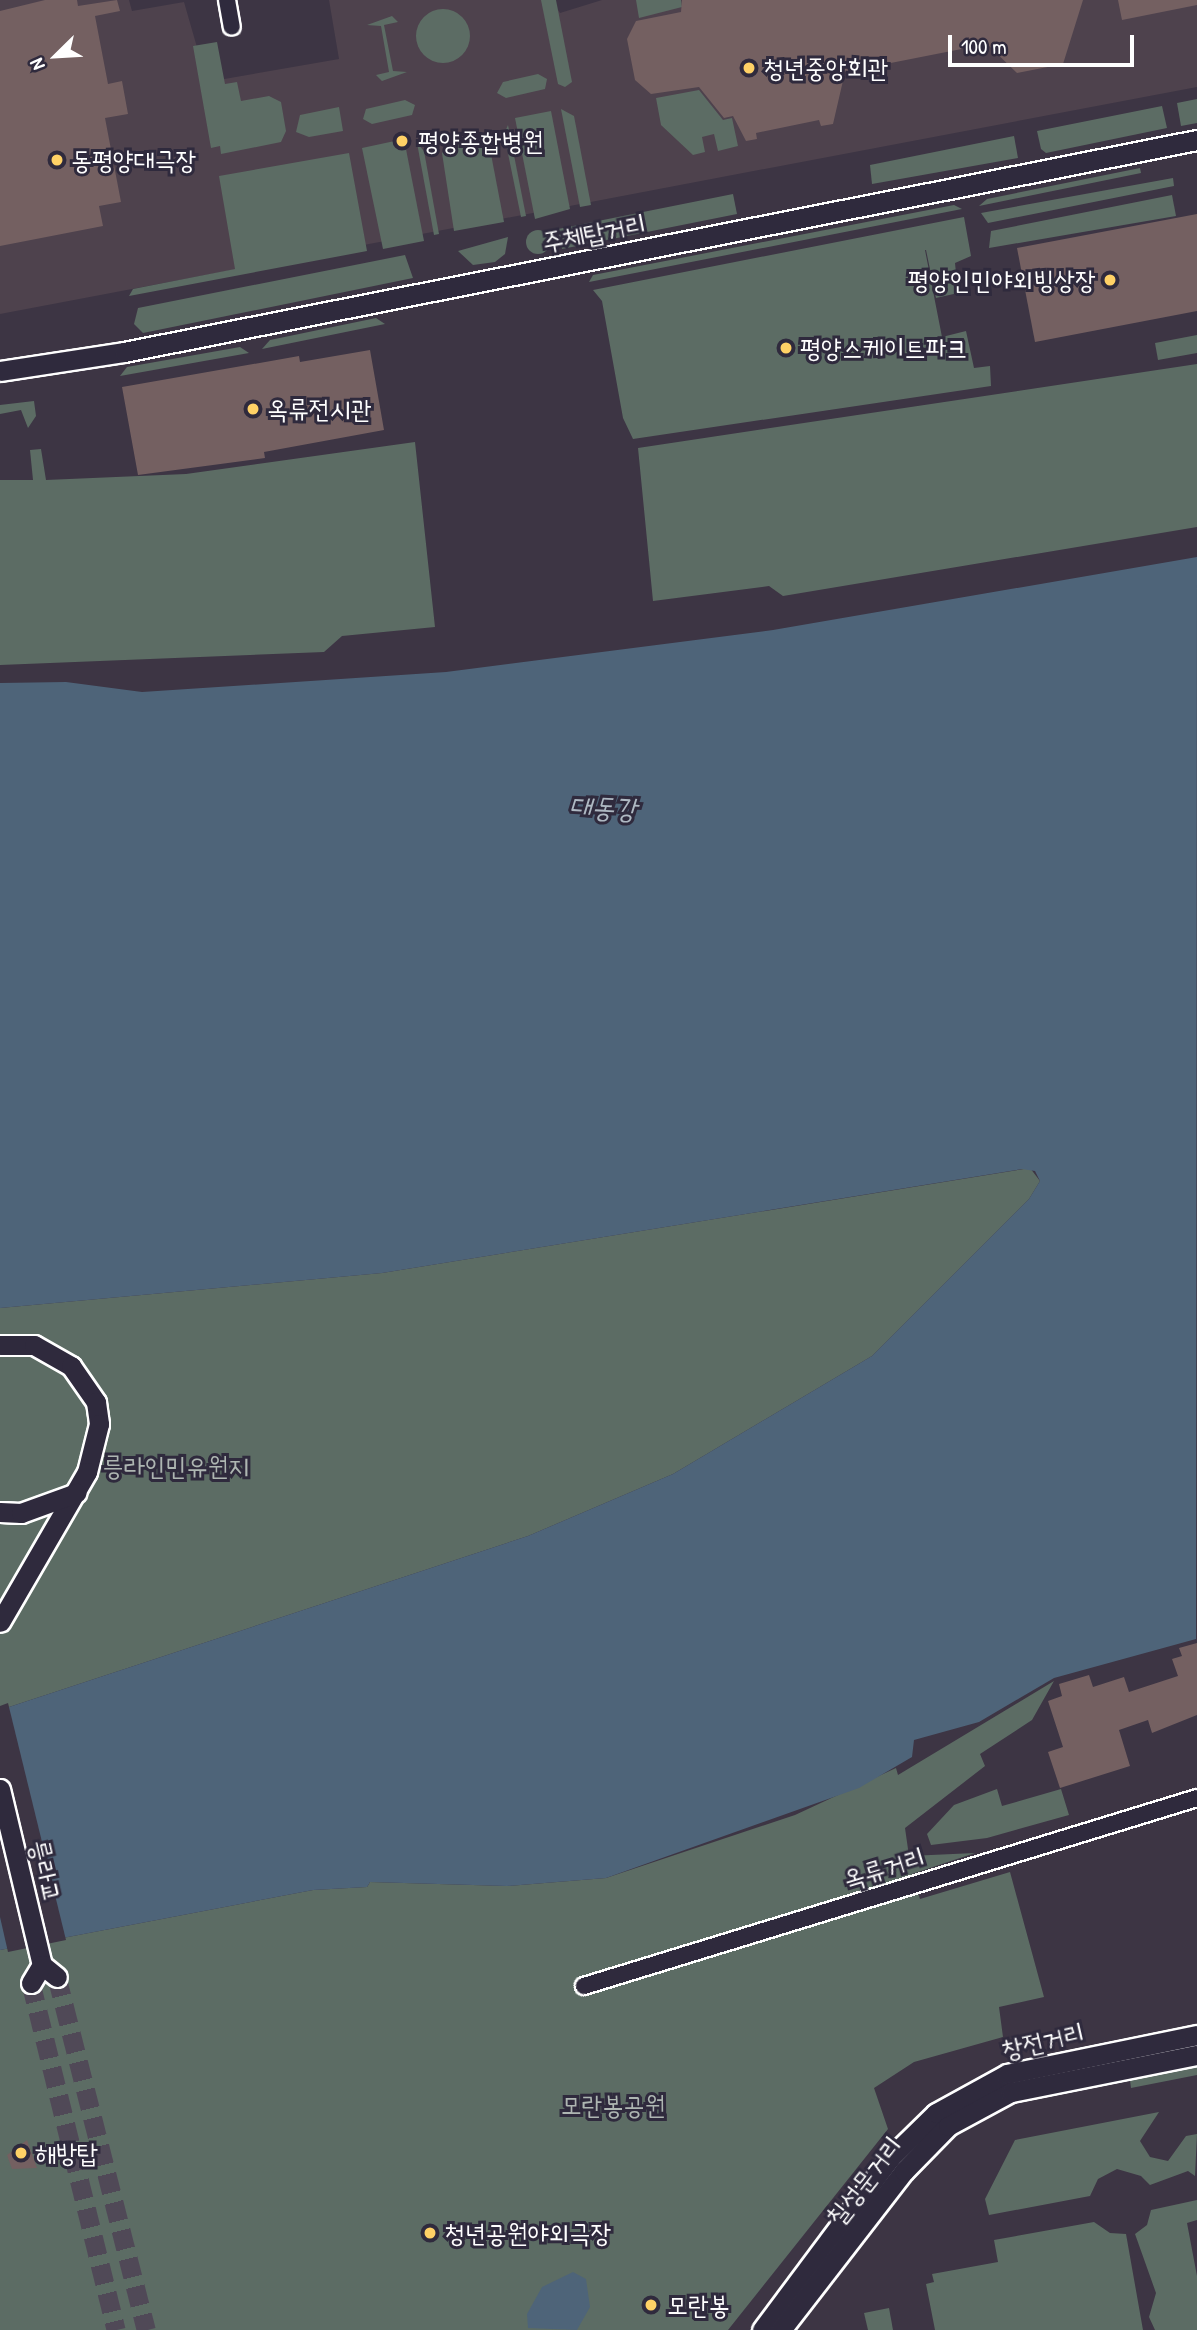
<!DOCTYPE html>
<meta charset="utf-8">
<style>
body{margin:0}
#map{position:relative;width:1197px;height:2330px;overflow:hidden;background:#3d3544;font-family:"Patrick Hand","Poor Story",sans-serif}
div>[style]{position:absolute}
.built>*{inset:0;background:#4e424d}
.green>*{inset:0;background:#5c6c64}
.round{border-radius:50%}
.water>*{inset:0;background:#4e6479}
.pier>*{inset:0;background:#3d3544}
.building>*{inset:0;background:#746061}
.major-tunnel>*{height:19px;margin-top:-9.5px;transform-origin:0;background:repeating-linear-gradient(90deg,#504957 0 19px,transparent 0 29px)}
.roads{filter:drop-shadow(2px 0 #fff) drop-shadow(-2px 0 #fff) drop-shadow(0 2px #fff) drop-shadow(0 -2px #fff)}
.minor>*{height:16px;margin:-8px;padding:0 8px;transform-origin:8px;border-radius:8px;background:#2f2a3d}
.major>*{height:19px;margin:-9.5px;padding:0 9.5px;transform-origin:9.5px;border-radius:9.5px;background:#2f2a3d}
.dots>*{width:19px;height:19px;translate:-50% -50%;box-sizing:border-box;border:4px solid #2f2a3d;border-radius:50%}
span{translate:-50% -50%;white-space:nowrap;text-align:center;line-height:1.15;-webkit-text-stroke:6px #2f2a3d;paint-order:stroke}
.poi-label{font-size:26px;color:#fff}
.left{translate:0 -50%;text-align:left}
.right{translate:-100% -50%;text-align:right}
.street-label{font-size:26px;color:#fff}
.park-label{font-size:26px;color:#aeb6b2}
.water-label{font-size:28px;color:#afb9c3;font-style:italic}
.north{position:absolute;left:21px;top:21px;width:70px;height:70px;-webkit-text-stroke:5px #2f2a3d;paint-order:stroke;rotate:246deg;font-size:19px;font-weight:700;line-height:28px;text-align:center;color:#fff}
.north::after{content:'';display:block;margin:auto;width:24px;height:32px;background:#fff;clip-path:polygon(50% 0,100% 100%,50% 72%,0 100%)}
.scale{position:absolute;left:948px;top:35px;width:186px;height:32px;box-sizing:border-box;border:4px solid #fff;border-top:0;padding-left:9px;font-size:21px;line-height:24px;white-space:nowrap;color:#fff;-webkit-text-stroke:5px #2f2a3d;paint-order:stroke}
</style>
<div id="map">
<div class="built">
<i style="clip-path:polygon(0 0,129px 0,132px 11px,184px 2px,207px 82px,339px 59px,329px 0,552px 0,560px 13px,602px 0,1197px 0,1197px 87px,0 314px)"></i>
</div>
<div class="green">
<i style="clip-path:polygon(556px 0,572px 82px,565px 87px,558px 84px,541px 0)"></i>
<i style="clip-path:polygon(636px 0,681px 0,682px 7px,639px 18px)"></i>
<i class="round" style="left:416px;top:9px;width:54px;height:54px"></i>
<i style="clip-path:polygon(392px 16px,398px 22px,384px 25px,393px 71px,407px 72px,382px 81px,376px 75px,389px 72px,381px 26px,367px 25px)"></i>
<i style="clip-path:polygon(217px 42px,225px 84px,237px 82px,241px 101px,269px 96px,281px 102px,286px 131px,281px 142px,221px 154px,220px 146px,211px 148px,193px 46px)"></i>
<i style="clip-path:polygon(538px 74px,547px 79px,545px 89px,506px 98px,497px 93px,503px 82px)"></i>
<i style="clip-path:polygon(699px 90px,723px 120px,732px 118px,738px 146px,718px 151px,714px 134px,702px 137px,705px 152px,693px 155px,661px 125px,656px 98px)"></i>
<i style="clip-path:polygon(1197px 99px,1197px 123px,1181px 126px,1177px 103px)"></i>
<i style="clip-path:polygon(405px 100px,415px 105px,412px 115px,372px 124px,363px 119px,366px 109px)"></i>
<i style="clip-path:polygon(1162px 106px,1167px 128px,1046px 153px,1041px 149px,1037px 131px)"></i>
<i style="clip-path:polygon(339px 107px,343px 131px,309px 137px,296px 132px,300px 115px)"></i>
<i style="clip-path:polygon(561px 109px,574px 116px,591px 205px,580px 207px)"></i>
<i style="clip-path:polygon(551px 111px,570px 209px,535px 219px,515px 118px)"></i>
<i style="clip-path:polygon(508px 125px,526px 216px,521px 217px,504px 134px)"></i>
<i style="clip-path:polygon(1014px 136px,1018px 158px,872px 184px,870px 165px)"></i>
<i style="clip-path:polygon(404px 139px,424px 241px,383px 249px,362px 148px)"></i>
<i style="clip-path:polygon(479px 140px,490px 149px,504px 222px,454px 231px,442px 153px,450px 145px)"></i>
<i style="clip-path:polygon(417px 143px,424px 151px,439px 234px,434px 235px)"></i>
<i style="clip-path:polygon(349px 153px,367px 251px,129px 296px,133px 289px,235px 269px,219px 176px)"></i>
<i style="clip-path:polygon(1140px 168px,1141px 173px,979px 206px,987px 199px)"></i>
<i style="clip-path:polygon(1173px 178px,1174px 186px,988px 223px,981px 213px)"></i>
<i style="clip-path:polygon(733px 194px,737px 214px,562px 249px,558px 229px)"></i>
<i style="clip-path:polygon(1172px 195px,1176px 216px,989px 248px,991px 231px)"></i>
<i style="clip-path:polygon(954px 205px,962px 209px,589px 282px,593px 275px)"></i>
<i style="clip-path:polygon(964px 217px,971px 256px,955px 263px,958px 293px,936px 298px,926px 250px,925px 250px,942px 337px,966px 331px,974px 368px,990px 366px,991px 386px,633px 439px,623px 418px,602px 301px,593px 290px)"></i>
<i class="round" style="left:526px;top:230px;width:24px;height:24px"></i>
<i style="clip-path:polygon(508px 237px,505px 254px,495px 262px,473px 265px,458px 251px)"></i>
<i style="clip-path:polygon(405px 255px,413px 278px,143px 333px,134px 324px,138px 308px)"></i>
<i style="clip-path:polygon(376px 318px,385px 324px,262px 349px,270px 340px)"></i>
<i style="clip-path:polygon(1197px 335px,1197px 353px,1158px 360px,1155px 343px)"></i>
<i style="clip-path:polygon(240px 347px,249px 353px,120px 376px,127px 367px)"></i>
<i style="clip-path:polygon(1197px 364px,1197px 527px,783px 596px,769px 586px,653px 601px,638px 448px)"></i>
<i style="clip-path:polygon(34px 401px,36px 416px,28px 428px,21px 410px,0 414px,0 405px)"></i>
<i style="clip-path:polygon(415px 442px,435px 627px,342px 636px,324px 652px,0 665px,0 480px,33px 480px,30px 450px,41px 449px,46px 480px,186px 474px)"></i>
<i style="clip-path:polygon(1030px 1168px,1040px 1181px,1029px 1199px,872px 1356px,673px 1474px,528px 1536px,0 1710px,0 1308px,382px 1273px)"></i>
<i style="clip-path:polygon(1054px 1681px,1032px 1720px,980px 1754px,985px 1766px,905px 1828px,909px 1856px,975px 1853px,912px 1874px,920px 1899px,1010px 1872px,1044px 1997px,999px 2007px,1003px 2037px,914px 2062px,874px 2088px,888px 2129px,728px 2330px,0 2330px,0 1950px,313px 1890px,367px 1887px,370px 1882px,507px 1886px,606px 1878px,795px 1815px,896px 1768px,898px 1775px)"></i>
<i style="clip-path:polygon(997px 1789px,1002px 1806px,1061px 1789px,1069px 1815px,987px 1838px,931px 1845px,927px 1834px,954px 1805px)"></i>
<i style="clip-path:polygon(1197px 2067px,1197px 2075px,1131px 2088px,1130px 2080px)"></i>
<i style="clip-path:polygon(1159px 2112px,1140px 2141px,1150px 2157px,1168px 2161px,1186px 2136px,1197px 2134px,1195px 2176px,1188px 2171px,1150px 2185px,1141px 2176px,1117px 2169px,1098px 2179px,1090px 2196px,989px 2215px,985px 2199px,1015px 2140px)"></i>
<i style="clip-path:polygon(1197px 2200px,1197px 2220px,1187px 2223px,1197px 2276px,1197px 2330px,1155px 2330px,1149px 2317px,1156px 2293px,1135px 2234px,1147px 2225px,1151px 2210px)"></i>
<i style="clip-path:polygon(1094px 2222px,1110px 2233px,1126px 2234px,1143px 2330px,935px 2330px,926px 2284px,934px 2282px,932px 2274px,998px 2262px,994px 2240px)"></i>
<i style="clip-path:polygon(889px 2308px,893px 2330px,868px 2330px,864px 2313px)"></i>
</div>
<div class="water">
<i style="clip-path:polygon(1197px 557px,1196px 1639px,1054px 1678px,979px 1722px,914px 1740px,912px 1757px,859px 1788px,606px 1878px,507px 1886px,370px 1882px,367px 1887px,313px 1890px,0 1950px,0 1710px,528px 1536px,673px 1474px,872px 1356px,1029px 1199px,1040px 1181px,1035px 1171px,1022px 1169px,382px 1273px,0 1308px,0 683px,66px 682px,142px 692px,446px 672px,773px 630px)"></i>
<i style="clip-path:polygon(573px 2272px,586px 2279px,590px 2307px,577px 2330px,528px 2328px,527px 2314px,542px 2287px)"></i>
</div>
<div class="pier">
<i style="clip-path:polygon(8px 1703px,66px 1940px,8px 1952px,0 1917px,0 1706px)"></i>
</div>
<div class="building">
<i style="clip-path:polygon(45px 0,77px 0,78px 6px,117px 0,120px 11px,95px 16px,108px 84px,122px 81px,128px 114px,105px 118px,121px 202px,99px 206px,103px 226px,0 246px,0 11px)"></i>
<i style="clip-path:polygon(682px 0,1083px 0,1063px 64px,1017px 73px,987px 44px,845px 72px,833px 124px,821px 126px,819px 120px,756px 133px,757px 139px,746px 141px,733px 116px,724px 118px,699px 87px,651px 94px,635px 80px,627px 39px,636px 21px,681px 12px)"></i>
<i style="clip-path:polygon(1118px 0,1197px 0,1197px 5px,1122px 20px)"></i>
<i style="clip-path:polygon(1197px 214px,1197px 311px,1035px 342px,1017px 248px)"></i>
<i style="clip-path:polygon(370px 350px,384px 430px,264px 452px,265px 458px,138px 475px,122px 387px,299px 356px,300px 362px)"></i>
<i style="clip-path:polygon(1197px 1643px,1197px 1715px,1152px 1733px,1148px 1720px,1119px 1730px,1130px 1766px,1060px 1788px,1048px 1752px,1063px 1747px,1048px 1701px,1062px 1696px,1059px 1684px,1089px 1675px,1093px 1687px,1124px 1677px,1129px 1692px,1178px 1676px,1172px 1659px,1182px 1656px,1179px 1648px)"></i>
<i style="clip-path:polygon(27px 2140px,37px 2168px,12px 2169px,7px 2155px)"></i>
</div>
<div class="major-tunnel">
<i style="left:57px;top:1977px;width:364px;rotate:75.8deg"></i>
<i style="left:31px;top:1983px;width:357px;rotate:76.2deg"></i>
</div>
<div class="roads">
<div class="minor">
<i style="left:227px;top:0;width:27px;rotate:80deg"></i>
<i style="left:584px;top:1986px;width:641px;rotate:-17.05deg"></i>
</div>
<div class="major">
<i style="left:0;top:371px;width:125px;rotate:-8.7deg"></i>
<i style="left:124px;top:352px;width:1094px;rotate:-11.18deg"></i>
<i style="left:0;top:1345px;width:34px"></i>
<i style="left:34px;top:1345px;width:43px;rotate:29.6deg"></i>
<i style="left:71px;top:1366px;width:44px;rotate:55.2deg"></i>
<i style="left:96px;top:1402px;width:22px;rotate:82deg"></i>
<i style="left:99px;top:1424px;width:49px;rotate:104deg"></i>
<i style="left:87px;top:1472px;width:173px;rotate:120.1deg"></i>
<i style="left:0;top:1512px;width:21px;rotate:3deg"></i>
<i style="left:21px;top:1513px;width:59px;rotate:-20deg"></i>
<i style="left:0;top:1789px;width:181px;rotate:76.6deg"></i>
<i style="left:42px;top:1965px;width:19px;rotate:39deg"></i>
<i style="left:31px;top:1983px;width:21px;rotate:-59deg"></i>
<i style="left:762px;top:2330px;width:214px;rotate:-53.3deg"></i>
<i style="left:890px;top:2158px;width:64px;rotate:-44.4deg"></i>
<i style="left:936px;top:2113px;width:81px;rotate:-28.8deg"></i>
<i style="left:1007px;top:2074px;width:194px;rotate:-11.6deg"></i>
<i style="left:781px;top:2330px;width:201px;rotate:-52.3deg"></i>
<i style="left:904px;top:2171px;width:63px;rotate:-45.6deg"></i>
<i style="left:948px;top:2126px;width:72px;rotate:-28.4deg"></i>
<i style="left:1011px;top:2092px;width:190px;rotate:-11.3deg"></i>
</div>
</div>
<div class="dots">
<i style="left:749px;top:68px;background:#ffd166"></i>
<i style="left:402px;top:141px;background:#ffd166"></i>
<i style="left:57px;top:160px;background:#ffd166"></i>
<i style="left:1110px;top:280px;background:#ffd166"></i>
<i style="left:786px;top:348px;background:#ffd166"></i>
<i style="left:253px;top:409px;background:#ffd166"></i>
<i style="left:21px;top:2153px;background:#ffd166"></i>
<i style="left:430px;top:2233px;background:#ffd166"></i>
<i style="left:651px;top:2305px;background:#ffd166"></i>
</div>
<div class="poi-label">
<span class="left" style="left:763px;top:68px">청년중앙회관</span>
<span class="left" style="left:418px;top:141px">평양종합병원</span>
<span class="left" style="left:71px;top:160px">동평양대극장</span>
<span class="right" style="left:1096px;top:280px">평양인민야외빙상장</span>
<span class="left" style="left:800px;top:348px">평양스케이트파크</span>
<span class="left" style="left:267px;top:409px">옥류전시관</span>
<span class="left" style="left:35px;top:2153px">해방탑</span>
<span class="left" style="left:444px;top:2233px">청년공원야외극장</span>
<span class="left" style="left:667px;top:2305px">모란봉</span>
</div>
<div class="street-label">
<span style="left:594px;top:233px;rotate:-11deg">주체탑거리</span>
<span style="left:884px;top:1868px;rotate:-17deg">옥류거리</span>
<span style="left:46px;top:1871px;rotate:77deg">릉라교</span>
<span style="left:1043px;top:2041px;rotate:-13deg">창전거리</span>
<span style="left:864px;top:2181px;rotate:-52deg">칠성문거리</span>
</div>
<div class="park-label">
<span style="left:176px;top:1466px">릉라인민유원지</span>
<span style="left:613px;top:2105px">모란봉공원</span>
</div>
<div class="water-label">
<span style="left:603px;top:807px;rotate:3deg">대동강</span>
</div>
<div class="north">N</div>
<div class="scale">100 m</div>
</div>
